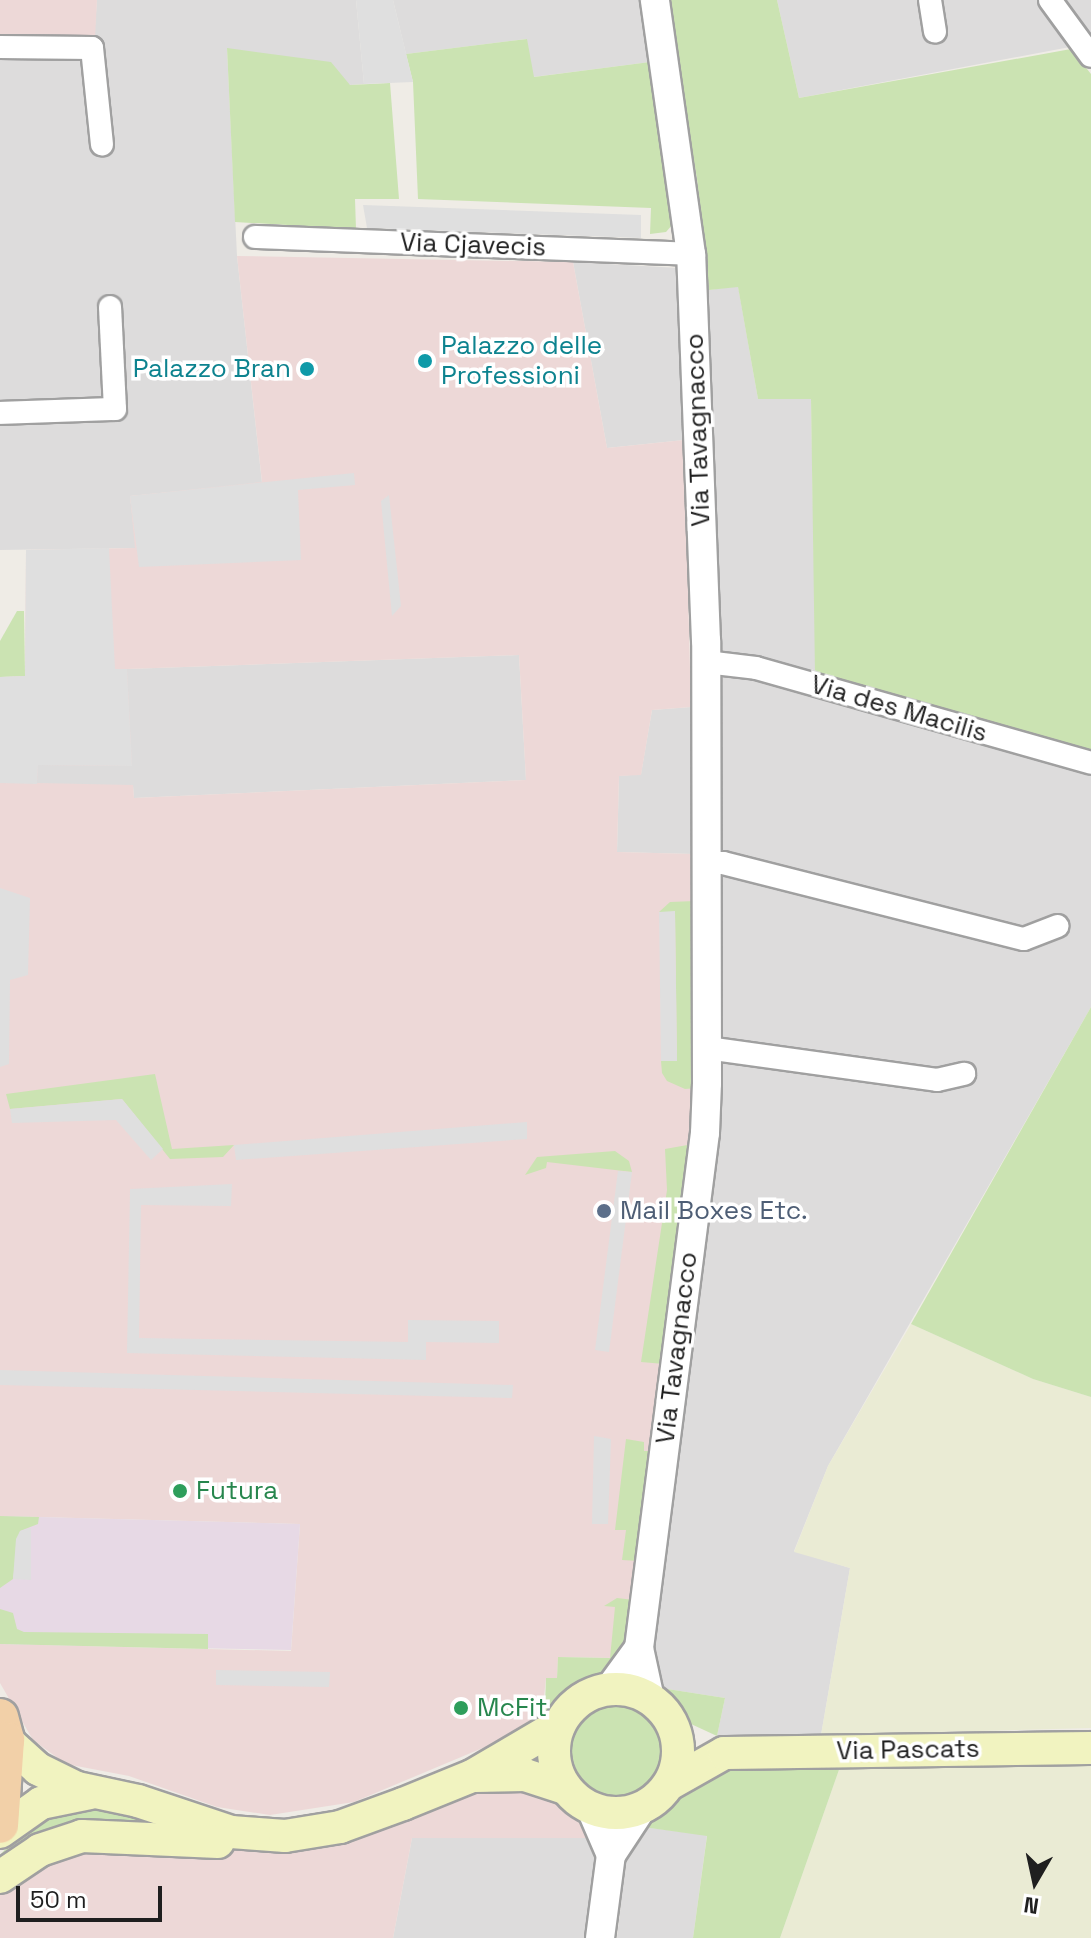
<!DOCTYPE html>
<style>
body{margin:0}
#map{position:relative;width:1091px;height:1938px;overflow:hidden;background:#efece6;font-family:"Space Grotesk",sans-serif}
div>[style]{position:absolute}
.residential>*{inset:0;background:#dddcdc}
.commercial>*{inset:0;background:#edd8d7}
.industrial>*{inset:0;background:#e7d9e5}
.farmland>*{inset:0;background:#eaebd4}
.grass>*{inset:0;background:#cbe3b2}
.round{border-radius:50%}
.parking>*{inset:0;background:#dfdfdf}
.roads{filter:drop-shadow(2px 0 #a0a0a0) drop-shadow(-2px 0 #a0a0a0) drop-shadow(0 2px #a0a0a0) drop-shadow(0 -2px #a0a0a0)}
.minor>*{height:22px;margin:-11px;padding:0 11px;transform-origin:11px;border-radius:11px;background:#fff}
.tertiary>*{height:28px;margin:-14px;padding:0 14px;transform-origin:14px;border-radius:14px;background:#fff}
.secondary>*{height:32px;margin:-16px;padding:0 16px;transform-origin:16px;border-radius:16px;background:#f1f3c0}
.secondary>.ring{margin:-16px;padding:0;box-sizing:content-box;background:none;border:32px solid #f1f3c0;border-radius:50%}
.primary>*{height:36px;margin:-18px;padding:0 18px;transform-origin:18px;border-radius:18px;background:#f2d0a8}
.dots>*{width:22px;height:22px;translate:-50% -50%;box-sizing:border-box;border:4px solid #fff;border-radius:50%}
span{translate:-50% -50%;white-space:nowrap;text-align:center;line-height:1.15;-webkit-text-stroke:7px #fff;paint-order:stroke}
.street-label{font-size:26px;color:#1f1f1f}
.culture-label{font-size:26px;color:#0d838f}
.left{translate:0 -50%;text-align:left}
.right{translate:-100% -50%;text-align:right}
.service-label{font-size:26px;color:#4e5e75}
.leisure-label{font-size:26px;color:#27864d}
.north{position:absolute;left:995px;top:1842px;width:80px;height:80px;-webkit-text-stroke:6px #fff;paint-order:stroke;rotate:189deg;font-size:22px;font-weight:700;line-height:32px;text-align:center;color:#1f1f1f}
.north::after{content:'';display:block;margin:auto;width:28px;height:36px;background:#1f1f1f;clip-path:polygon(50% 0,100% 100%,50% 72%,0 100%)}
.scale{position:absolute;left:16px;top:1886px;width:146px;height:36px;box-sizing:border-box;border:4px solid #1f1f1f;border-top:0;padding-left:10px;font-size:24px;line-height:28px;white-space:nowrap;color:#1f1f1f;-webkit-text-stroke:6px #fff;paint-order:stroke}
</style>
<div id="map">
<div class="residential">
<i style="clip-path:polygon(97px 0,356px 0,364px 84px,350px 85px,227px 49px,237px 256px,262px 483px,130px 496px,136px 548px,0 550px,0 36px,94px 38px)"></i>
<i style="clip-path:polygon(393px 0,640px 0,650px 62px,533px 77px,526px 39px,406px 54px)"></i>
<i style="clip-path:polygon(777px 0,1091px 0,1091px 43px,799px 98px)"></i>
<i style="clip-path:polygon(573px 262px,679px 268px,684px 440px,607px 448px)"></i>
<i style="clip-path:polygon(738px 286px,758px 399px,811px 399px,816px 675px,1091px 754px,1091px 1007px,828px 1466px,794px 1551px,850px 1568px,821px 1735px,717px 1736px,725px 1698px,661px 1688px,651px 1653px,719px 1084px,709px 290px)"></i>
<i style="clip-path:polygon(519px 655px,526px 780px,134px 798px,133px 786px,37px 784px,37px 765px,127px 669px)"></i>
<i style="clip-path:polygon(691px 707px,694px 854px,617px 852px,619px 776px,641px 774px,652px 710px)"></i>
<i style="clip-path:polygon(643px 1827px,707px 1835px,693px 1938px,617px 1938px,626px 1858px)"></i>
<i style="clip-path:polygon(412px 1838px,591px 1838px,595px 1865px,585px 1938px,393px 1938px)"></i>
</div>
<div class="commercial">
<i style="clip-path:polygon(0 0,97px 0,95px 38px,0 36px)"></i>
<i style="clip-path:polygon(evenodd,237px 256px,573px 262px,607px 448px,684px 440px,691px 707px,652px 710px,641px 775px,619px 776px,617px 852px,694px 854px,697px 1111px,635px 1591px,615px 1658px,558px 1657px,557px 1678px,546px 1678px,542px 1716px,523px 1731px,354px 1802px,270px 1815px,217px 1807px,129px 1776px,66px 1764px,33px 1740px,0 1683px,0 1644px,291px 1651px,300px 1524px,0 1516px,0 677px,25px 676px,26px 550px,135px 548px,130px 496px,262px 482px,237px 256px,519px 655px,526px 780px,134px 798px,133px 785px,37px 783px,38px 765px,132px 766px,127px 669px,519px 655px)"></i>
<i style="clip-path:polygon(492px 1784px,555px 1798px,583px 1823px,591px 1838px,412px 1838px,393px 1938px,0 1938px,0 1885px,63px 1848px,285px 1851px)"></i>
</div>
<div class="industrial">
<i style="clip-path:polygon(0 1516px,300px 1524px,291px 1650px,0 1644px)"></i>
</div>
<div class="farmland">
<i style="clip-path:polygon(911px 1324px,1033px 1379px,1091px 1397px,1091px 1728px,821px 1735px,850px 1568px,794px 1552px,828px 1466px)"></i>
<i style="clip-path:polygon(1091px 1762px,1091px 1938px,780px 1938px,841px 1764px)"></i>
</div>
<div class="grass">
<i style="clip-path:polygon(667px 0,777px 0,799px 98px,1071px 49px,1091px 74px,1091px 754px,815px 675px,811px 399px,758px 399px,738px 287px,709px 290px,697px 179px)"></i>
<i style="clip-path:polygon(527px 39px,534px 77px,650px 62px,673px 224px,666px 232px,650px 234px,651px 208px,418px 199px,413px 82px,406px 54px)"></i>
<i style="clip-path:polygon(227px 48px,331px 62px,350px 85px,390px 83px,399px 199px,355px 199px,356px 229px,235px 222px)"></i>
<i style="clip-path:polygon(17px 611px,24px 611px,25px 676px,0 677px,0 641px)"></i>
<i style="clip-path:polygon(695px 901px,697px 1088px,685px 1089px,667px 1081px,662px 1073px,661px 1061px,677px 1061px,675px 912px,659px 912px,670px 902px)"></i>
<i style="clip-path:polygon(1091px 1007px,1091px 1397px,1033px 1379px,911px 1324px)"></i>
<i style="clip-path:polygon(155px 1074px,172px 1149px,234px 1145px,223px 1157px,170px 1159px,122px 1099px,10px 1109px,6px 1094px)"></i>
<i style="clip-path:polygon(693px 1144px,664px 1364px,641px 1362px,667px 1190px,665px 1149px)"></i>
<i style="clip-path:polygon(615px 1151px,629px 1161px,632px 1172px,547px 1162px,546px 1168px,525px 1175px,537px 1157px)"></i>
<i style="clip-path:polygon(626px 1439px,644px 1442px,644px 1451px,653px 1451px,639px 1561px,622px 1560px,626px 1530px,615px 1530px)"></i>
<i style="clip-path:polygon(0 1516px,39px 1517px,38px 1524px,20px 1531px,13px 1579px,0 1588px)"></i>
<i style="clip-path:polygon(617px 1598px,634px 1600px,627px 1646px,602px 1683px,566px 1700px,534px 1725px,545px 1706px,546px 1678px,557px 1678px,558px 1657px,610px 1658px,615px 1607px,604px 1606px)"></i>
<i style="clip-path:polygon(0 1609px,13px 1613px,17px 1629px,24px 1632px,208px 1634px,208px 1649px,0 1644px)"></i>
<i style="clip-path:polygon(661px 1688px,725px 1698px,717px 1736px,691px 1724px)"></i>
<i class="round" style="left:569px;top:1704px;width:94px;height:94px"></i>
<i style="clip-path:polygon(841px 1764px,780px 1938px,693px 1938px,707px 1836px,643px 1827px,685px 1786px,727px 1767px)"></i>
<i style="clip-path:polygon(103px 1806px,166px 1825px,3px 1859px,0 1855px,32px 1820px)"></i>
</div>
<div class="parking">
<i style="clip-path:polygon(356px 0,393px 0,413px 82px,364px 84px)"></i>
<i style="clip-path:polygon(363px 205px,641px 215px,641px 238px,367px 228px)"></i>
<i style="clip-path:polygon(354px 473px,355px 485px,298px 490px,301px 560px,139px 567px,130px 496px)"></i>
<i style="clip-path:polygon(389px 495px,401px 606px,392px 616px,381px 501px)"></i>
<i style="clip-path:polygon(109px 548px,115px 669px,127px 669px,132px 766px,38px 765px,37px 784px,0 783px,0 677px,25px 676px,26px 550px)"></i>
<i style="clip-path:polygon(0 888px,30px 898px,28px 975px,10px 980px,9px 1064px,0 1067px)"></i>
<i style="clip-path:polygon(675px 911px,677px 1061px,661px 1061px,659px 912px)"></i>
<i style="clip-path:polygon(122px 1099px,163px 1149px,151px 1160px,116px 1120px,12px 1123px,10px 1109px)"></i>
<i style="clip-path:polygon(527px 1122px,527px 1139px,236px 1160px,234px 1145px)"></i>
<i style="clip-path:polygon(618px 1171px,632px 1172px,609px 1352px,595px 1350px)"></i>
<i style="clip-path:polygon(232px 1184px,231px 1206px,141px 1205px,139px 1338px,408px 1342px,408px 1320px,499px 1321px,499px 1343px,426px 1342px,426px 1360px,127px 1353px,130px 1189px)"></i>
<i style="clip-path:polygon(0 1370px,513px 1385px,512px 1398px,0 1385px)"></i>
<i style="clip-path:polygon(594px 1436px,611px 1439px,608px 1524px,592px 1524px)"></i>
<i style="clip-path:polygon(31px 1528px,31px 1580px,13px 1579px,16px 1539px,20px 1531px)"></i>
<i style="clip-path:polygon(216px 1670px,330px 1672px,329px 1687px,216px 1685px)"></i>
</div>
<div class="roads">
<div class="minor">
<i style="left:930px;top:0;width:32px;rotate:81deg"></i>
<i style="left:1050px;top:0;width:69px;rotate:53.8deg"></i>
<i style="left:0;top:47px;width:92px;rotate:0.6deg"></i>
<i style="left:92px;top:48px;width:97px;rotate:84.1deg"></i>
<i style="left:255px;top:237px;width:436px;rotate:2.2deg"></i>
<i style="left:0;top:413px;width:115px;rotate:-2deg"></i>
<i style="left:115px;top:409px;width:102px;rotate:-92.8deg"></i>
<i style="left:706px;top:662px;width:50px;rotate:6.8deg"></i>
<i style="left:756px;top:668px;width:348px;rotate:15.8deg"></i>
<i style="left:705px;top:863px;width:18px"></i>
<i style="left:723px;top:863px;width:310px;rotate:14.2deg"></i>
<i style="left:1024px;top:939px;width:36px;rotate:-21deg"></i>
<i style="left:707px;top:1048px;width:232px;rotate:7.9deg"></i>
<i style="left:937px;top:1080px;width:28px;rotate:-13deg"></i>
</div>
<div class="tertiary">
<i style="left:609px;top:1689px;width:51px;rotate:-53.8deg"></i>
<i style="left:650px;top:1699px;width:52px;rotate:-102.2deg"></i>
<i style="left:639px;top:1648px;width:519px;rotate:-82.7deg"></i>
<i style="left:705px;top:1133px;width:50px;rotate:-87.7deg"></i>
<i style="left:707px;top:1083px;width:442px;rotate:-90.1deg"></i>
<i style="left:706px;top:641px;width:387px;rotate:-92.2deg"></i>
<i style="left:691px;top:254px;width:257px;rotate:-98.1deg"></i>
<i style="left:591px;top:1809px;width:50px;rotate:66.5deg"></i>
<i style="left:600px;top:1938px;width:84px;rotate:-82.5deg"></i>
<i style="left:611px;top:1855px;width:56px;rotate:-56.6deg"></i>
</div>
<div class="secondary">
<i class="ring" style="left:554px;top:1689px;width:92px;height:92px"></i>
<i style="left:6px;top:1740px;width:43px;rotate:42.2deg"></i>
<i style="left:38px;top:1769px;width:43px;rotate:26deg"></i>
<i style="left:77px;top:1788px;width:62px;rotate:12deg"></i>
<i style="left:138px;top:1801px;width:98px;rotate:18.4deg"></i>
<i style="left:231px;top:1832px;width:54px;rotate:4.2deg"></i>
<i style="left:285px;top:1836px;width:56px;rotate:-9.3deg"></i>
<i style="left:340px;top:1827px;width:67px;rotate:-20.1deg"></i>
<i style="left:403px;top:1804px;width:74px;rotate:-22.1deg"></i>
<i style="left:472px;top:1776px;width:101px;rotate:-30.4deg"></i>
<i style="left:475px;top:1776px;width:50px;rotate:-1.1deg"></i>
<i style="left:525px;top:1775px;width:42px;rotate:18deg"></i>
<i style="left:671px;top:1783px;width:61px;rotate:-29.5deg"></i>
<i style="left:724px;top:1753px;width:367px;rotate:-0.8deg"></i>
<i style="left:0;top:1832px;width:50px;rotate:-35.3deg"></i>
<i style="left:41px;top:1803px;width:50px;rotate:-11.5deg"></i>
<i style="left:0;top:1877px;width:48px;rotate:-34deg"></i>
<i style="left:40px;top:1850px;width:44px;rotate:-18.4deg"></i>
<i style="left:82px;top:1836px;width:136px;rotate:2.5deg"></i>
</div>
<div class="primary">
<i style="left:0;top:1717px;width:24px;rotate:75deg"></i>
<i style="left:6px;top:1740px;width:85px;rotate:94deg"></i>
</div>
</div>
<div class="dots">
<i style="left:425px;top:361px;background:#0f9aa8"></i>
<i style="left:307px;top:369px;background:#0f9aa8"></i>
<i style="left:604px;top:1211px;background:#5c6f8a"></i>
<i style="left:180px;top:1491px;background:#2e9e5b"></i>
<i style="left:461px;top:1708px;background:#2e9e5b"></i>
</div>
<div class="street-label">
<span style="left:473px;top:245px;rotate:2deg">Via Cjavecis</span>
<span style="left:698px;top:430px;rotate:-92deg">Via Tavagnacco</span>
<span style="left:899px;top:709px;rotate:16deg">Via des Macilis</span>
<span style="left:677px;top:1348px;rotate:-83deg">Via Tavagnacco</span>
<span style="left:908px;top:1750px;rotate:-1deg">Via Pascats</span>
</div>
<div class="culture-label">
<span class="left" style="left:441px;top:361px">Palazzo delle<br>Professioni</span>
<span class="right" style="left:291px;top:369px">Palazzo Bran</span>
</div>
<div class="service-label">
<span class="left" style="left:620px;top:1211px">Mail Boxes Etc.</span>
</div>
<div class="leisure-label">
<span class="left" style="left:196px;top:1491px">Futura</span>
<span class="left" style="left:477px;top:1708px">McFit</span>
</div>
<div class="north">N</div>
<div class="scale">50 m</div>
</div>
